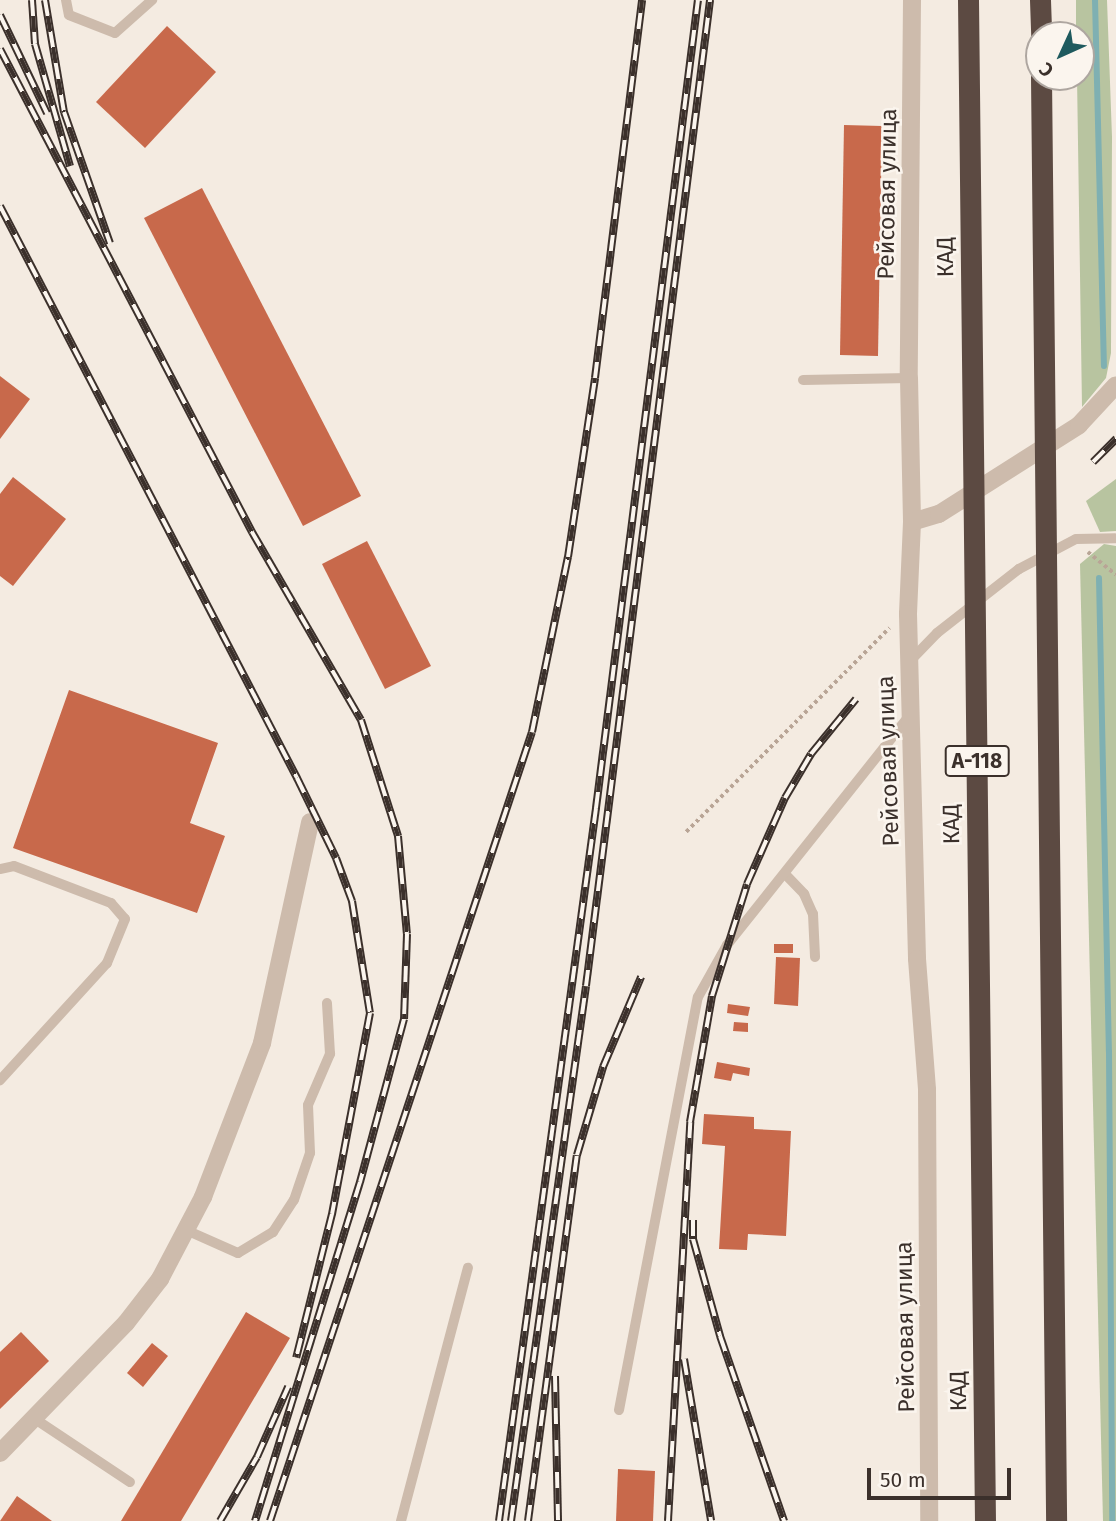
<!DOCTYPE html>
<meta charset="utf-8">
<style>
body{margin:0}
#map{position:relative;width:1116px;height:1521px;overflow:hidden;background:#f4ebe1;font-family:"Fira Sans",sans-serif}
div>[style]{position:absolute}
.green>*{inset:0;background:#b8c4a0}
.stream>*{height:6px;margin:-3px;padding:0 3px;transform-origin:3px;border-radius:3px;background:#7fb0b2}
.building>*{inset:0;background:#c8694b}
.path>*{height:3.5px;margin-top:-1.75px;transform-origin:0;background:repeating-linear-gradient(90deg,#b9a596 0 3.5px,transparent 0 7px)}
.lane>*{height:10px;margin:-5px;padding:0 5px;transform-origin:5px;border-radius:5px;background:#cdbbac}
.street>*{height:18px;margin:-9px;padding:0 9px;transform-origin:9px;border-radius:9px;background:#cdbbac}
.highway>*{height:21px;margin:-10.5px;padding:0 10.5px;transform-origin:10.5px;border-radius:10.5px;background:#5c4a42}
.rail>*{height:8px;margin-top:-4px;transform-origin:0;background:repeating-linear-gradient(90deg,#fbf5ee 0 16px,#3b302b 0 32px);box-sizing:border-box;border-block:2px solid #3b302b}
.highway-bridge>*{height:21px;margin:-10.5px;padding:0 10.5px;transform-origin:10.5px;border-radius:10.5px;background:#5c4a42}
span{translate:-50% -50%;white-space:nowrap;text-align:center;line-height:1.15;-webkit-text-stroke:5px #fbf5ee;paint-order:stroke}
.shield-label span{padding:2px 5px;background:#fbf5ee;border:2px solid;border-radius:5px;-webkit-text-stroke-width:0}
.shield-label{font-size:21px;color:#3b302b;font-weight:700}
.street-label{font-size:23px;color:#3b302b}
.north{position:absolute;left:1025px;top:21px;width:70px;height:70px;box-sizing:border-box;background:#fbf5ee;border:2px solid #aea6a0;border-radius:50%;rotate:225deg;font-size:19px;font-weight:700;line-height:28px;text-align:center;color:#3b302b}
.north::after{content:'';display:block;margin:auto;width:24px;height:32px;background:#1f5a5e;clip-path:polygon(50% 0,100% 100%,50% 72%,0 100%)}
.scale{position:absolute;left:867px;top:1468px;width:144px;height:32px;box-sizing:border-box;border:4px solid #3b302b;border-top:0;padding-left:9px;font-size:21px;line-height:24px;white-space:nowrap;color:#3b302b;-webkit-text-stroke:5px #fbf5ee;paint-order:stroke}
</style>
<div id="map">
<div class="green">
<i style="clip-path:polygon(1076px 0,1107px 0,1112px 137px,1111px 353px,1106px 378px,1082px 407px,1077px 77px,1081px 77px,1081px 35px,1076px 35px)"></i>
<i style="clip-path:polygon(1116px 479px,1116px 531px,1100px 532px,1086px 501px)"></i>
<i style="clip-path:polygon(1104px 544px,1116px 546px,1116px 1521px,1103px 1521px,1080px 564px)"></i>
</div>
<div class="stream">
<i style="left:1095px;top:0;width:366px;rotate:88.6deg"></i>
<i style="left:1099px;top:578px;width:474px;rotate:88.8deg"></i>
<i style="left:1109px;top:1052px;width:469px;rotate:89.6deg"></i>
</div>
<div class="building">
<i style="clip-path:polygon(167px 26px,216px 72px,145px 148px,96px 102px)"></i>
<i style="clip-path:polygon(844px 125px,882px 126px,878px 356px,840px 355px)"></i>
<i style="clip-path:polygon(202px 188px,361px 496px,303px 526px,144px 218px)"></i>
<i style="clip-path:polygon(0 376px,30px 399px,0 439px)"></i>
<i style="clip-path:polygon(13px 477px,66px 519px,13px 586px,0 576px,0 494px)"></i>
<i style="clip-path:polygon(367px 541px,431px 666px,385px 689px,322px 564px)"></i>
<i style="clip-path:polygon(69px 690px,218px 743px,190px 823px,225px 836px,197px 913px,13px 848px)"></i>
<i style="clip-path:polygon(774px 944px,793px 944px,793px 953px,774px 953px)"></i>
<i style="clip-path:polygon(776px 957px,800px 958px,798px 1006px,774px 1004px)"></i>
<i style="clip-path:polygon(728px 1004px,750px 1007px,748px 1016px,727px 1013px)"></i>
<i style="clip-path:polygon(734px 1022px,748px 1023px,748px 1032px,733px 1031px)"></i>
<i style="clip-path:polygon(717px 1062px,750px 1068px,749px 1076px,733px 1073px,731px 1081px,714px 1078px)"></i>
<i style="clip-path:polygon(704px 1114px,754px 1117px,754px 1129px,791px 1131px,786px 1236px,748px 1234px,747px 1250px,719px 1249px,725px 1146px,702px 1144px)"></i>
<i style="clip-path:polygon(246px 1312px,290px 1338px,181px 1521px,121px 1521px)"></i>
<i style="clip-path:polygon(21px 1332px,49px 1361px,0 1409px,0 1352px)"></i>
<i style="clip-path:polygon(152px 1343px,168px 1356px,143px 1387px,127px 1373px)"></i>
<i style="clip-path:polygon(618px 1469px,655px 1471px,653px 1521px,616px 1521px)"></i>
<i style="clip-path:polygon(17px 1496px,52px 1521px,0 1521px)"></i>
</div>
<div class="path">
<i style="left:1088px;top:552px;width:36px;rotate:39deg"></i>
<i style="left:686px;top:832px;width:288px;rotate:-45.1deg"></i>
</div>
<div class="lane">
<i style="left:66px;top:0;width:15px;rotate:79deg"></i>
<i style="left:69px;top:15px;width:49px;rotate:21.4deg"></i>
<i style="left:115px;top:33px;width:50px;rotate:-41.7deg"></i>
<i style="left:803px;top:380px;width:106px;rotate:-1.1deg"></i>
<i style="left:910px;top:661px;width:39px;rotate:-46deg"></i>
<i style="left:937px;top:633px;width:104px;rotate:-38deg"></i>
<i style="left:1019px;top:569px;width:64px;rotate:-27.8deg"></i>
<i style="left:1076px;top:539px;width:39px;rotate:-1deg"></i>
<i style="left:0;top:869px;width:14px;rotate:-12deg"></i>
<i style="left:14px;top:866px;width:104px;rotate:20.9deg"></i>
<i style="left:111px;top:903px;width:21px;rotate:49deg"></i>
<i style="left:125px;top:919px;width:48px;rotate:112.2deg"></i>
<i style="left:107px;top:963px;width:159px;rotate:132.4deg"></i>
<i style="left:785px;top:874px;width:28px;rotate:46deg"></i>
<i style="left:804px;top:894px;width:22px;rotate:66deg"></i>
<i style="left:813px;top:914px;width:43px;rotate:87.3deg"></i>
<i style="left:186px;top:1230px;width:57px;rotate:23.9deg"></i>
<i style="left:238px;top:1253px;width:41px;rotate:-31deg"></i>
<i style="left:273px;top:1232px;width:38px;rotate:-57deg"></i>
<i style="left:294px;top:1200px;width:50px;rotate:-71.2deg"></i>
<i style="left:310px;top:1153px;width:48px;rotate:-92.4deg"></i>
<i style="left:308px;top:1105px;width:56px;rotate:-66.7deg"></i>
<i style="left:330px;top:1054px;width:51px;rotate:-93.4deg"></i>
<i style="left:619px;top:1410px;width:420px;rotate:-79.2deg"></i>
<i style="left:698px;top:997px;width:60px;rotate:-60.9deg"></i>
<i style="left:727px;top:945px;width:293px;rotate:-51.5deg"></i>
<i style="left:35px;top:1419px;width:114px;rotate:33.6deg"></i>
<i style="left:401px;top:1521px;width:262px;rotate:-75.2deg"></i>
</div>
<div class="street">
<i style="left:912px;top:0;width:378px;rotate:90.5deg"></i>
<i style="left:909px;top:378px;width:144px;rotate:88.8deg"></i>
<i style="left:912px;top:522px;width:92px;rotate:92.5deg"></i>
<i style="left:908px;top:614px;width:345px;rotate:88.5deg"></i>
<i style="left:917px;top:959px;width:131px;rotate:85.6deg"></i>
<i style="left:927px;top:1090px;width:431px;rotate:89.7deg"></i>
<i style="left:912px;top:522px;width:28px;rotate:-17deg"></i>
<i style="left:939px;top:514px;width:166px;rotate:-32.4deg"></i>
<i style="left:1079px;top:425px;width:54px;rotate:-47.2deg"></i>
<i style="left:0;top:1453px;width:181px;rotate:-45.9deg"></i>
<i style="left:126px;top:1323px;width:56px;rotate:-52.3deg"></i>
<i style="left:160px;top:1279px;width:93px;rotate:-62.3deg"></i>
<i style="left:203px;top:1197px;width:165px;rotate:-69deg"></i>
<i style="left:262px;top:1043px;width:226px;rotate:-77.7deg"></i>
</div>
<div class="highway">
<i style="left:1040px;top:0;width:35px;rotate:88deg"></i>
</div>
<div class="rail">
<i style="left:32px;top:0;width:44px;rotate:86.1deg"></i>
<i style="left:35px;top:44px;width:127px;rotate:74deg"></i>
<i style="left:45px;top:0;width:114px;rotate:80.4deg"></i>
<i style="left:64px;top:112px;width:139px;rotate:70.7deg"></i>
<i style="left:0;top:15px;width:109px;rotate:64.4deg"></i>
<i style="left:0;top:49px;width:545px;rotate:62.45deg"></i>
<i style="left:252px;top:532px;width:217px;rotate:59.9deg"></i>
<i style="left:361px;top:720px;width:122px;rotate:72.3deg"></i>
<i style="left:398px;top:836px;width:98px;rotate:84.8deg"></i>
<i style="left:407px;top:934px;width:85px;rotate:92deg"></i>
<i style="left:404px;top:1019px;width:169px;rotate:105.1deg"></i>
<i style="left:360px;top:1182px;width:355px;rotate:107.2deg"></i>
<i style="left:0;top:206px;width:645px;rotate:62.56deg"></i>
<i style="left:297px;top:778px;width:89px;rotate:64deg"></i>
<i style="left:336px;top:858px;width:46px;rotate:69.6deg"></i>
<i style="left:352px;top:901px;width:113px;rotate:80.9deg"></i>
<i style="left:370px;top:1013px;width:205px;rotate:100.7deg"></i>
<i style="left:332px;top:1214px;width:148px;rotate:104deg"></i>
<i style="left:1093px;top:462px;width:33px;rotate:-45deg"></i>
<i style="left:693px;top:1220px;width:19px;rotate:90deg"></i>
<i style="left:693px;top:1239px;width:101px;rotate:74.4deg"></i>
<i style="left:720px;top:1336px;width:196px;rotate:70.9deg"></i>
<i style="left:684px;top:1359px;width:164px;rotate:80.5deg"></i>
<i style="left:555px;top:1376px;width:145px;rotate:88.8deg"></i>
<i style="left:220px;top:1521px;width:74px;rotate:-60deg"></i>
<i style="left:257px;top:1457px;width:77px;rotate:-66.1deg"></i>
<i style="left:270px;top:1521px;width:831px;rotate:-71.63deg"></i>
<i style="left:532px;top:732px;width:179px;rotate:-78.4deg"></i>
<i style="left:568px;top:557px;width:181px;rotate:-81.4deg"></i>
<i style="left:595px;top:378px;width:381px;rotate:-82.9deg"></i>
<i style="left:499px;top:1521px;width:720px;rotate:-82.25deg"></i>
<i style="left:596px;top:808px;width:814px;rotate:-82.81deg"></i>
<i style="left:511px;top:1521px;width:540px;rotate:-82.02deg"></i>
<i style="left:586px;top:986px;width:994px;rotate:-82.83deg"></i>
<i style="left:528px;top:1521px;width:369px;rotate:-82.4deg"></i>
<i style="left:577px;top:1155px;width:92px;rotate:-73.5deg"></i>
<i style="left:603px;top:1067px;width:98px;rotate:-67.1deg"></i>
<i style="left:668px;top:1521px;width:400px;rotate:-86.8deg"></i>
<i style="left:690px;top:1122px;width:128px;rotate:-80.1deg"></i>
<i style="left:712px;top:996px;width:117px;rotate:-72.6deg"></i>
<i style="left:747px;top:884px;width:94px;rotate:-66.2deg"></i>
<i style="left:785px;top:798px;width:51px;rotate:-59.4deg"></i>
<i style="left:811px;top:754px;width:71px;rotate:-50.7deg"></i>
</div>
<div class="highway-bridge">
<i style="left:968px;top:0;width:1521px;rotate:89.36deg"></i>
<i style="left:1041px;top:77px;width:1444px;rotate:89.4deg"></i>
</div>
<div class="shield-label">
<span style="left:977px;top:761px">А-118</span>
</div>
<div class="street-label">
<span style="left:887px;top:194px;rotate:-89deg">Рейсовая улица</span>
<span style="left:945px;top:257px;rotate:-91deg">КАД</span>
<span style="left:888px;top:761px;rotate:-92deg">Рейсовая улица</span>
<span style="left:951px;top:824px;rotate:-91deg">КАД</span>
<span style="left:905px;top:1327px;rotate:-91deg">Рейсовая улица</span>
<span style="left:958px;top:1391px;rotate:-91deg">КАД</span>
</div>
<div class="north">С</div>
<div class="scale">50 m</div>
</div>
